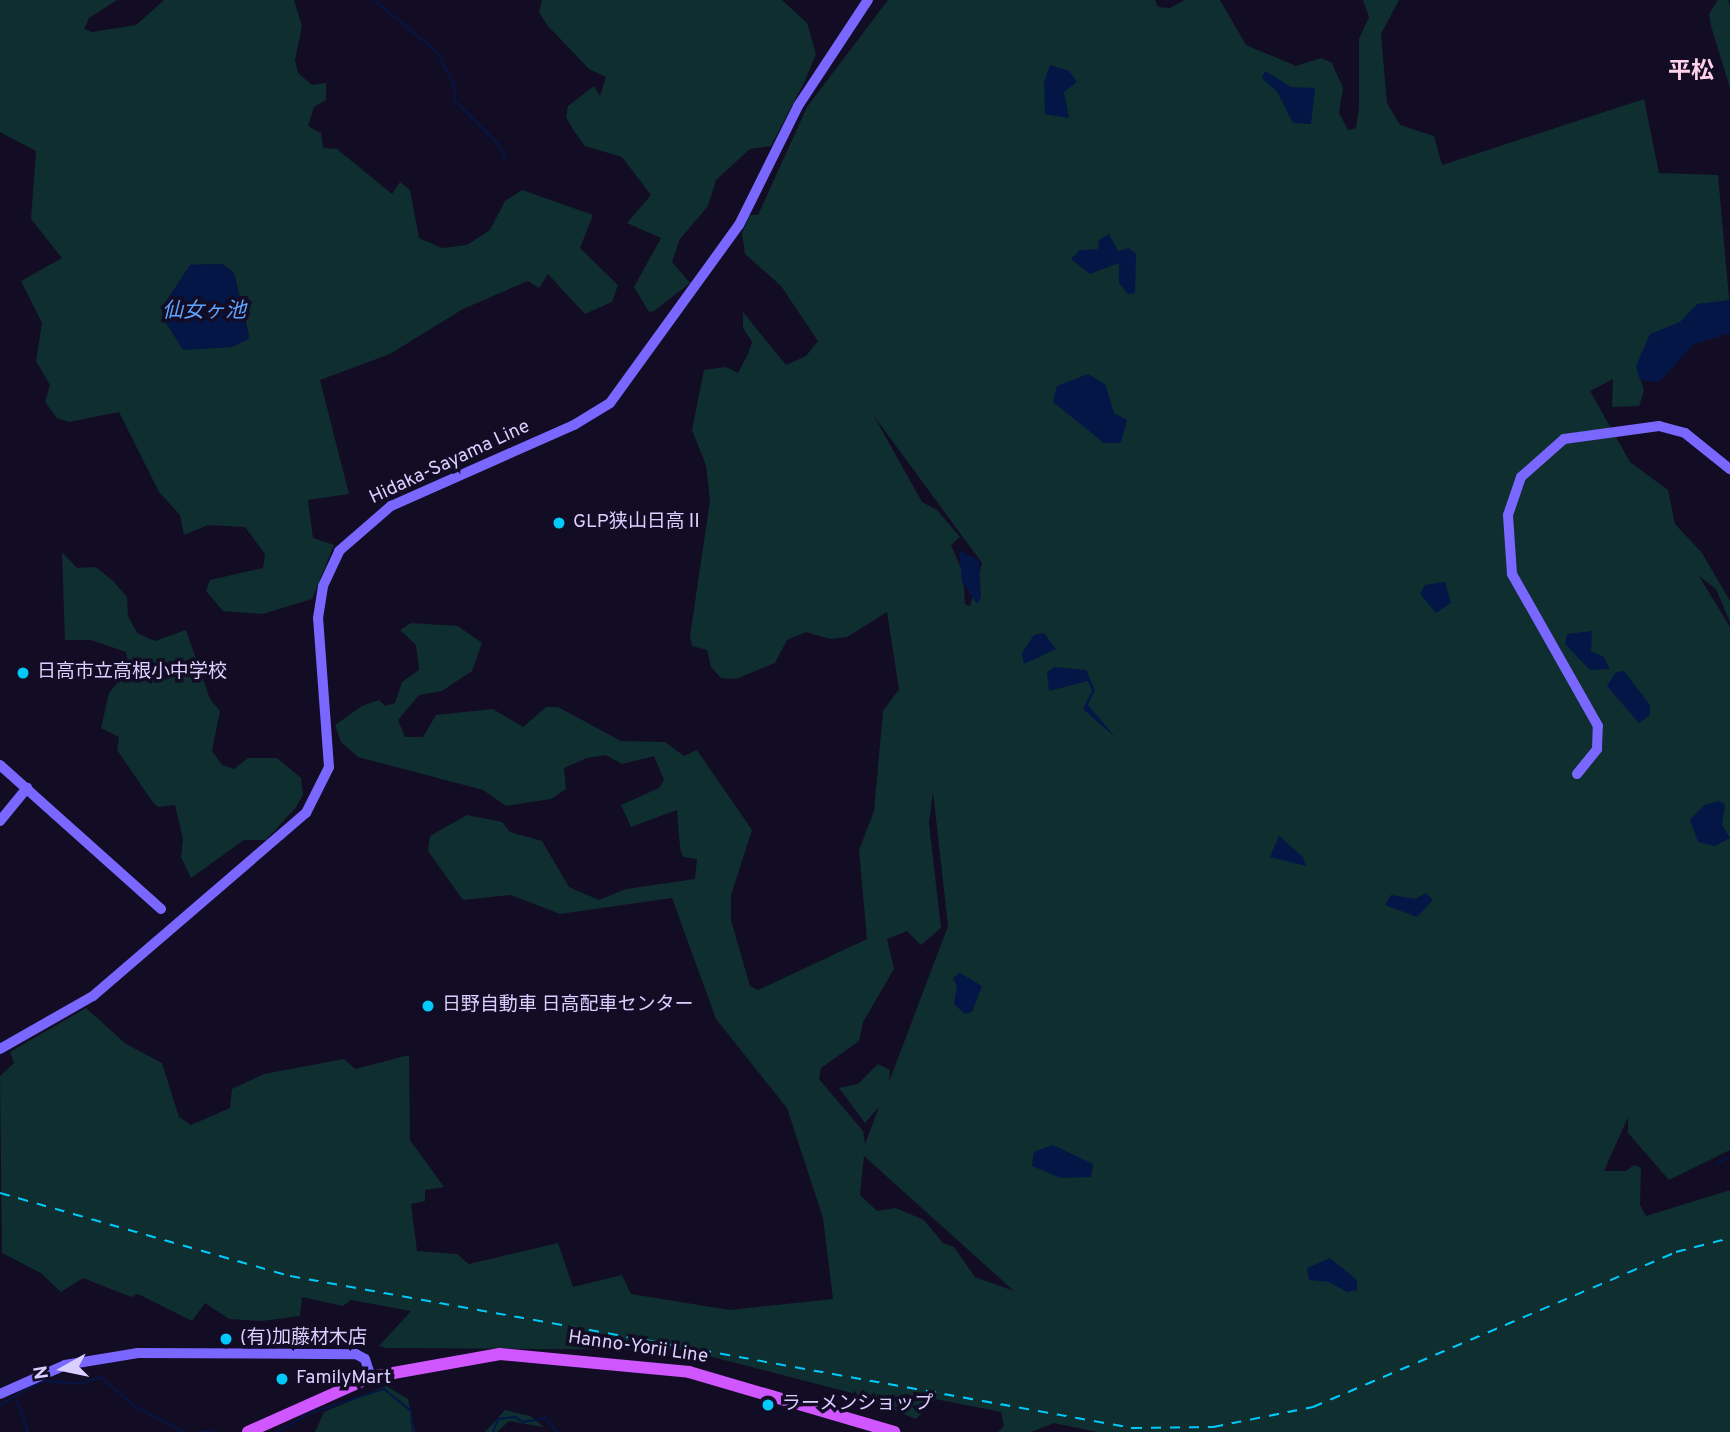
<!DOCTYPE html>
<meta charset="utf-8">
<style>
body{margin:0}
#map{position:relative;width:1730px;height:1432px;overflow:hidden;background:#130c25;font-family:Overpass,"Noto Sans JP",sans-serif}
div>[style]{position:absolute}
.green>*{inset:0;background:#0e2e30}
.water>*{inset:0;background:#041646}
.stream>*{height:2px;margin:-1px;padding:0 1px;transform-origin:1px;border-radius:1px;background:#041646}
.secondary>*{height:10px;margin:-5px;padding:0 5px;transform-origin:5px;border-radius:5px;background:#7967ff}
.primary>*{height:12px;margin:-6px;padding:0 6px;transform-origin:6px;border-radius:6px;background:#d057ff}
.rail>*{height:2px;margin-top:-1px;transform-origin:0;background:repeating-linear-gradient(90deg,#00cafb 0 10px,transparent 0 19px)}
.dots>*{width:19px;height:19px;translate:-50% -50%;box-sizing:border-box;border:4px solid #130c25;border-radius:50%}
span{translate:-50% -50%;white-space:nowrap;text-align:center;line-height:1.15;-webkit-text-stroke:7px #130c25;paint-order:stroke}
.street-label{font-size:19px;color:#dad0ff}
.poi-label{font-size:19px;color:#dad0ff}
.left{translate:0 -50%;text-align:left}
.water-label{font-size:21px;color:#5ea5ff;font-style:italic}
.quarter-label{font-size:23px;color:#ffd2ea;font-weight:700}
.north{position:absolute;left:28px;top:1334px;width:70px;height:70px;-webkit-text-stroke:5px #130c25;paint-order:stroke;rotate:261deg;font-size:19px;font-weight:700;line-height:28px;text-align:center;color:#dad0ff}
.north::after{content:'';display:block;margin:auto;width:24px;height:32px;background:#dad0ff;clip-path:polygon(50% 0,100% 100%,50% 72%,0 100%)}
</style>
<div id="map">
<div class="green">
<i style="clip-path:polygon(evenodd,0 0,117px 0,89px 18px,84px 29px,92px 32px,136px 25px,164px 0,294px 0,302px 26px,295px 60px,298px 73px,312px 85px,326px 83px,326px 100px,314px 107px,308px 126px,321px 133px,323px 148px,337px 149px,392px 194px,400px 182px,410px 190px,419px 238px,442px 248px,467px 245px,490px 230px,505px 201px,522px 190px,593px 215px,580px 248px,618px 285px,612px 302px,585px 314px,548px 274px,539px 288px,528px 281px,463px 309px,390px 354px,320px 380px,349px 494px,308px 500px,313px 538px,334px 545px,312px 599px,263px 614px,223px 611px,206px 591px,210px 580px,263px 568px,265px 554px,245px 527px,208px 525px,184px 535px,180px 515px,159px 492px,119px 412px,69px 422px,57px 418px,45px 402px,50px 385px,36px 361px,42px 323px,21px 281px,62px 258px,31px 219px,36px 151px,0 132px,0 0,222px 264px,234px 273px,249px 335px,183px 350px,190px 265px,222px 264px)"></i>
<i style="clip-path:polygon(542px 0,782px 0,807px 23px,816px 54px,804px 83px,771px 146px,750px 149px,716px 180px,708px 206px,680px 239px,672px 262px,690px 283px,654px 311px,649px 312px,634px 287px,661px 238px,627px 223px,651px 195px,622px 157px,585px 146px,574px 131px,566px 117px,568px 106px,594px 86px,600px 96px,606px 77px,589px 69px,547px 25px,539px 12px)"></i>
<i style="clip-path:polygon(evenodd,888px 0,1155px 0,1158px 7px,1170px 8px,1185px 0,1220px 0,1246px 45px,1296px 66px,1321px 58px,1332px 63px,1343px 88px,1339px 113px,1348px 130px,1356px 128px,1359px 108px,1359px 39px,1369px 17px,1363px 0,1399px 0,1381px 34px,1387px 103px,1400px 125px,1434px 136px,1442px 165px,1644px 99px,1659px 173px,1718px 175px,1730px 309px,1637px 367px,1644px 391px,1639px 406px,1612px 407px,1613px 379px,1590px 391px,1630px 462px,1668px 490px,1675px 524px,1702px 553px,1730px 601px,1730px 622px,1716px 589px,1699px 576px,1730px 627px,1730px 1150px,1669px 1180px,1628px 1133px,1628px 1117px,1604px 1171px,1626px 1171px,1634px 1165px,1641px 1168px,1640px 1205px,1646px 1216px,1730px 1190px,1730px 1432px,1097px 1432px,1054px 1423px,1031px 1432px,998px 1432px,1004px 1426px,1001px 1412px,935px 1399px,916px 1419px,852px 1393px,685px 1350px,386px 1348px,379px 1346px,411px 1311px,351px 1300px,343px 1306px,302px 1297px,300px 1316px,262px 1321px,229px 1319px,205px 1303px,192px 1321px,138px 1294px,131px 1297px,83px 1278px,61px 1292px,41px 1273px,2px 1253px,0 1076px,14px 1063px,10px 1052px,86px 1008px,126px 1044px,162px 1063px,179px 1117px,191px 1125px,230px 1108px,232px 1089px,264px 1074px,344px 1059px,355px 1069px,409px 1055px,410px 1140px,444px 1187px,425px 1190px,425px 1201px,411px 1204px,417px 1251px,457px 1254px,469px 1264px,558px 1243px,573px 1287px,622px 1275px,631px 1294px,730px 1310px,833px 1299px,823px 1218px,787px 1108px,716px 1019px,672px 898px,560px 914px,511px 895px,463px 900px,428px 851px,430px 836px,467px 815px,502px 822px,510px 832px,542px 841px,569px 887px,599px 900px,626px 889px,695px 879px,697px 859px,683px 857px,680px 848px,677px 810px,631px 827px,621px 805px,659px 788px,664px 780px,654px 756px,622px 764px,606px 755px,587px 758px,564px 768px,566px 789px,551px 799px,506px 806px,483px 790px,358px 757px,341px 742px,335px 725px,362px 706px,379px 700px,385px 706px,395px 703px,402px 682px,419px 670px,416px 645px,400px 630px,411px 623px,458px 626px,482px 643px,472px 671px,442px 691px,419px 695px,398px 720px,405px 737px,423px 737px,436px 715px,493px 709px,523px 727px,546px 707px,558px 707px,621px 741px,665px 742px,684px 756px,697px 750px,752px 830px,731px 895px,731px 920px,750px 986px,758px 990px,867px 939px,859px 850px,874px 811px,883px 711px,899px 689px,887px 612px,847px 637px,830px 639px,806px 632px,787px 640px,775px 663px,736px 679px,721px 678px,711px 667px,707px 650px,692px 646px,690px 636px,710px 501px,706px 465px,692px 430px,704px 370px,726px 367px,738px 373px,748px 354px,752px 342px,743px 328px,743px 312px,786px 365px,806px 356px,818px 341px,781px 286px,745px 254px,742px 233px,750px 215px,758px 215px,807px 107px,888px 0,874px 416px,982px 563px,970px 606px,965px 604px,963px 573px,951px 545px,960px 537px,937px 510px,922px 502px,874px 416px,888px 0,933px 792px,948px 926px,889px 1082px,890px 1070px,878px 1064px,858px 1084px,839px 1088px,865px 1123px,879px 1107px,865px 1144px,863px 1131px,819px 1079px,821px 1068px,859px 1041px,863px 1022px,894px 969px,887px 939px,907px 931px,921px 945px,941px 928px,929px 823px,933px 792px,888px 0,864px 1156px,1014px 1291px,975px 1277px,954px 1247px,943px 1243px,924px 1220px,896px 1208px,877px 1211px,860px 1195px,864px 1156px)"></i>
<i style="clip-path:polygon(1718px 0,1728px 0,1730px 6px,1730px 88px,1711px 26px,1709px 14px)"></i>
<i style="clip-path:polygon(62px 552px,77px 568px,96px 567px,113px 581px,127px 597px,128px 616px,137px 633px,155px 641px,186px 630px,210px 699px,220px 711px,212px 751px,222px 765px,234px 769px,248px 758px,277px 758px,301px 778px,303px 795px,296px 807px,266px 840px,244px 840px,191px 878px,181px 857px,183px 839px,175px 805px,158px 807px,152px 801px,117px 750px,119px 737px,101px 728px,109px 693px,129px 669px,126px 652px,91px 640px,65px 640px)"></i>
<i style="clip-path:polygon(386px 1386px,408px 1399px,415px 1432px,315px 1432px,324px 1412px)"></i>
<i style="clip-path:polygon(505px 1410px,530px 1416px,544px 1427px,509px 1421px,497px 1432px,485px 1432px)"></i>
</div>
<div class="water">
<i style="clip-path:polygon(1050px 65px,1069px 71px,1077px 82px,1064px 92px,1069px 118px,1045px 114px,1044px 82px)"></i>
<i style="clip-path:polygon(1265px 71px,1291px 87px,1315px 88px,1311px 124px,1293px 123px,1278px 93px,1262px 78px)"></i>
<i style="clip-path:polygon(1109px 234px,1118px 251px,1129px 248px,1136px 254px,1135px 293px,1128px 294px,1119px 283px,1119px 263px,1090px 274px,1071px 259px,1080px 250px,1098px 249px,1099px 240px)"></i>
<i style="clip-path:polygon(222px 264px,234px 273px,249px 339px,232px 347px,183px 350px,162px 317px,163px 306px,190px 265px)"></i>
<i style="clip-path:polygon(1730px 300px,1730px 333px,1694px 344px,1659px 382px,1640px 380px,1636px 366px,1650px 334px,1680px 322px,1697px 304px)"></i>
<i style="clip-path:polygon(1088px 374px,1105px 384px,1114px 413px,1127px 420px,1121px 443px,1104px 443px,1053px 402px,1057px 386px)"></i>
<i style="clip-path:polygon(959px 550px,979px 560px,981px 597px,977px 604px,962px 582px)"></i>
<i style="clip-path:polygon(1445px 582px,1451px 603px,1436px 613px,1420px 594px,1425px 585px)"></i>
<i style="clip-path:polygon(1592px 631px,1591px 651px,1604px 657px,1610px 669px,1590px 670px,1565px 644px,1567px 634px)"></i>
<i style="clip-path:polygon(1044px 633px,1056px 649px,1024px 664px,1022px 653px,1034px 635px)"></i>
<i style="clip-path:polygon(1055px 667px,1086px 670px,1095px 690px,1088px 705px,1115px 737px,1083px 709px,1092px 691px,1088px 681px,1049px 691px,1047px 672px)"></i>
<i style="clip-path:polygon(1624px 671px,1650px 705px,1650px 715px,1639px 723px,1607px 686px,1616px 672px)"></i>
<i style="clip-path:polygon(1718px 801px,1725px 804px,1722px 825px,1730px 838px,1715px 846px,1698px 842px,1690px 820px,1704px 805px)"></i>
<i style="clip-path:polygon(1279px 836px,1303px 857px,1306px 866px,1270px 857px)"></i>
<i style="clip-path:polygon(1426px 893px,1433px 900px,1417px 917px,1385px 905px,1391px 895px,1415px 899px)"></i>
<i style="clip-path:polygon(960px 973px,982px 986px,972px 1012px,965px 1014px,954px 1004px,957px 986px,953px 978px)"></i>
<i style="clip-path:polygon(1053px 1145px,1093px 1164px,1091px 1177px,1061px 1178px,1032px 1166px,1034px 1152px)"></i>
<i style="clip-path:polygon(1330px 1258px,1357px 1280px,1357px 1290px,1347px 1292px,1329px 1282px,1309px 1280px,1307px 1268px)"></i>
</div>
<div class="stream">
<i style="left:374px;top:0;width:82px;rotate:39.5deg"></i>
<i style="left:437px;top:52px;width:37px;rotate:63deg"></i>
<i style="left:454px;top:85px;width:16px;rotate:86deg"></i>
<i style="left:455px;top:101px;width:64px;rotate:45deg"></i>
<i style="left:500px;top:146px;width:15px;rotate:70deg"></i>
<i style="left:1716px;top:1164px;width:16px;rotate:-27deg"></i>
<i style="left:17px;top:1400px;width:34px;rotate:71deg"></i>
<i style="left:0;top:1405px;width:48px;rotate:-30.3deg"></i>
<i style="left:41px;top:1381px;width:39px;rotate:4deg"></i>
<i style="left:80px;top:1384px;width:22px;rotate:-18deg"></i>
<i style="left:101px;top:1377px;width:44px;rotate:41.3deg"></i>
<i style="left:134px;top:1406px;width:56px;rotate:27.5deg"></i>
<i style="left:201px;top:1432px;width:12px"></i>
<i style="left:276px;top:1432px;width:39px;rotate:-29deg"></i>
<i style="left:310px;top:1413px;width:78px;rotate:-18deg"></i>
<i style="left:384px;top:1389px;width:35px;rotate:39deg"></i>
<i style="left:411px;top:1411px;width:21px;rotate:85deg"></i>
<i style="left:493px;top:1432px;width:14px;rotate:-69deg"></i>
<i style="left:498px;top:1419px;width:17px;rotate:-7deg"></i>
<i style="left:515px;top:1417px;width:9px;rotate:32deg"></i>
<i style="left:523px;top:1422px;width:22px;rotate:-10deg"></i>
<i style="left:545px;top:1418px;width:18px;rotate:49deg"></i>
</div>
<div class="secondary">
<i style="left:0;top:765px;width:216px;rotate:41.8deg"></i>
<i style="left:1577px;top:774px;width:32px;rotate:-51deg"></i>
<i style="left:1597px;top:749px;width:23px;rotate:-88deg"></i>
<i style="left:1598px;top:726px;width:175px;rotate:-119.5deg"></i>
<i style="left:1512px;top:574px;width:59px;rotate:-93.9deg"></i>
<i style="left:1508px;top:515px;width:40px;rotate:-71.1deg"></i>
<i style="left:1521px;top:477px;width:57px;rotate:-41.5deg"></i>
<i style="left:1564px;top:439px;width:96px;rotate:-7.8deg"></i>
<i style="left:1659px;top:426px;width:27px;rotate:15deg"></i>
<i style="left:1685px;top:433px;width:58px;rotate:38.7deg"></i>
<i style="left:0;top:821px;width:43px;rotate:-50.7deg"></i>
<i style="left:0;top:1049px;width:107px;rotate:-29.7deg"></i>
<i style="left:93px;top:996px;width:281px;rotate:-40.7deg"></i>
<i style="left:306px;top:813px;width:51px;rotate:-63.4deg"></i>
<i style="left:329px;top:767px;width:149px;rotate:-94.2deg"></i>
<i style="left:318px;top:618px;width:32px;rotate:-81deg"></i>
<i style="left:323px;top:586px;width:38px;rotate:-65deg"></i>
<i style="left:339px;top:551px;width:69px;rotate:-40.9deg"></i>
<i style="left:391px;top:506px;width:200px;rotate:-23.9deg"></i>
<i style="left:574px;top:425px;width:42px;rotate:-31.4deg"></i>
<i style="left:610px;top:403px;width:220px;rotate:-54.1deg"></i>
<i style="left:739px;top:225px;width:133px;rotate:-63.6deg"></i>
<i style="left:798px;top:106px;width:127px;rotate:-56.6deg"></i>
<i style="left:0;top:1394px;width:71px;rotate:-24deg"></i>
<i style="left:65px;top:1365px;width:74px;rotate:-9.3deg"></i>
<i style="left:138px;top:1353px;width:218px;rotate:0.3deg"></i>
<i style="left:356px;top:1354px;width:10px;rotate:29deg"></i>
<i style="left:365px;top:1359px;width:19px;rotate:72deg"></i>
</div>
<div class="primary">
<i style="left:248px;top:1432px;width:135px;rotate:-24.1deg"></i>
<i style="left:371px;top:1377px;width:131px;rotate:-10.1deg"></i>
<i style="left:500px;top:1354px;width:190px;rotate:5.4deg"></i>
<i style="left:689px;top:1372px;width:214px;rotate:16.3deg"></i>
</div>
<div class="rail">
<i style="left:0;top:1193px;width:302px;rotate:16deg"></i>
<i style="left:290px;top:1276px;width:856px;rotate:10.23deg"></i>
<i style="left:1132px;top:1428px;width:81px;rotate:-0.7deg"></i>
<i style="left:1213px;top:1427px;width:102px;rotate:-11.3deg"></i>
<i style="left:1313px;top:1407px;width:395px;rotate:-23.1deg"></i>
<i style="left:1676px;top:1252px;width:56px;rotate:-14.5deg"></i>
</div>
<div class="dots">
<i style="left:559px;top:523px;background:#00cafb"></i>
<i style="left:23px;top:673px;background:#00cafb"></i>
<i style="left:428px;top:1006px;background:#00cafb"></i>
<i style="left:226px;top:1339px;background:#00cafb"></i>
<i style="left:282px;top:1379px;background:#00cafb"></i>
<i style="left:768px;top:1405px;background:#00cafb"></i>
</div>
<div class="street-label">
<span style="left:450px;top:463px;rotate:-25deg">Hidaka-Sayama Line</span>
<span style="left:638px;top:1348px;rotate:8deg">Hanno-Yorii Line</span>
</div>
<div class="poi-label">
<span class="left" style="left:573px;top:523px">GLP狭山日高Ⅱ</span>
<span class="left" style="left:37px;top:673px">日高市立高根小中学校</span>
<span class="left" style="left:442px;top:1006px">日野自動車 日高配車センター</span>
<span class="left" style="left:240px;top:1339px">(有)加藤材木店</span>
<span class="left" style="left:296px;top:1379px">FamilyMart</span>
<span class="left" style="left:782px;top:1405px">ラーメンショップ</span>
</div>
<div class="water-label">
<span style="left:204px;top:312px">仙女ヶ池</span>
</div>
<div class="quarter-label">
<span style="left:1691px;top:73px">平松</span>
</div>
<div class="north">N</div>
</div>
